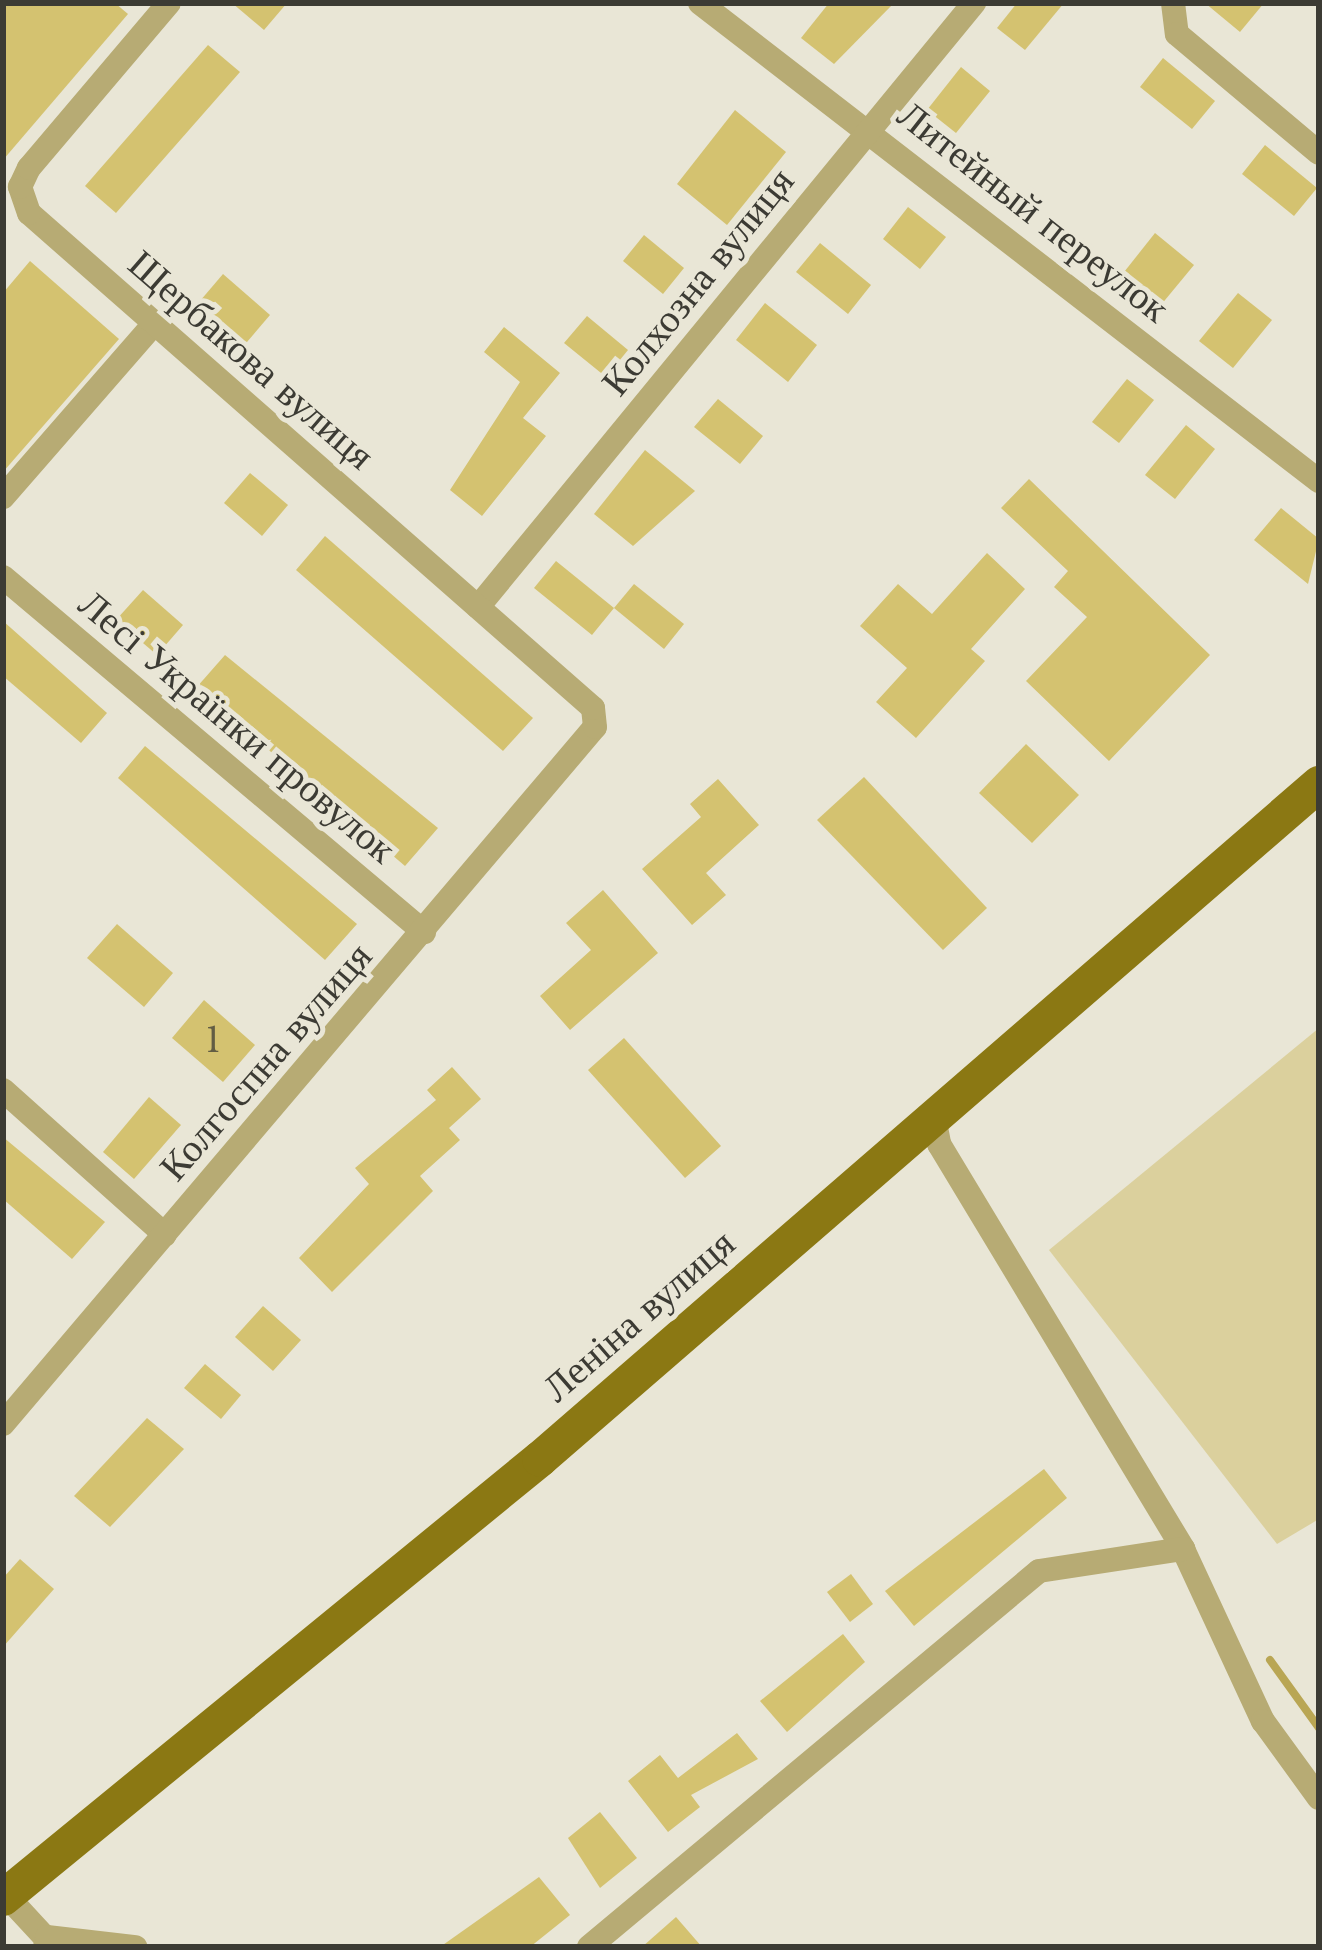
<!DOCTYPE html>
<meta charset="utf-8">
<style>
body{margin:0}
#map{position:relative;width:1322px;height:1950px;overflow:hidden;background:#e9e6d6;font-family:"Libre Baskerville",serif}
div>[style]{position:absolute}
.green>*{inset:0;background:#dbd09d}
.stream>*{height:8px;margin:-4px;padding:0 4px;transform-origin:4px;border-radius:4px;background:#b9a654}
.building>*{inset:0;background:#d4c270}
.street>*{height:24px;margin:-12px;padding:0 12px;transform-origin:12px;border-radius:12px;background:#b7ab74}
.primary>*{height:36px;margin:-18px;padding:0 18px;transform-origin:18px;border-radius:18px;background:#8b7813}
span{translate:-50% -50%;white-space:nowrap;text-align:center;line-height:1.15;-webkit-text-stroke:10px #e9e6d6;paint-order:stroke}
.number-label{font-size:33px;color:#625d43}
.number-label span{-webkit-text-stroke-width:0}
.street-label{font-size:39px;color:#3c3b34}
.frame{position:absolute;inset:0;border:6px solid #3c3b34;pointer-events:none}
</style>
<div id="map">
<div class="green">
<i style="clip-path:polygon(1319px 1028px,1319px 1519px,1277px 1544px,1049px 1250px)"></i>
</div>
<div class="stream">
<i style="left:1270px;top:1660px;width:84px;rotate:54.2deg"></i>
</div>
<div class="building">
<i style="clip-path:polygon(3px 3px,115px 3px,128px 14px,3px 160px)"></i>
<i style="clip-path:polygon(232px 3px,287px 3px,264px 30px)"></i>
<i style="clip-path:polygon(829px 3px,894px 3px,834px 64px,801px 38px)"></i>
<i style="clip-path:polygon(1017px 3px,1064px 3px,1025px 50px,997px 28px)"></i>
<i style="clip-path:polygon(1205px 3px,1264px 3px,1240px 32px)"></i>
<i style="clip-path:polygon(208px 45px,240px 72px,116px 213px,85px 186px)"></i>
<i style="clip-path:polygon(1163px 58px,1215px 101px,1192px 129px,1140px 87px)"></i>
<i style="clip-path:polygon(961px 67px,990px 91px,956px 133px,927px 110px)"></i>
<i style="clip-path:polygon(735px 110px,786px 152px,727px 225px,677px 184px)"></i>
<i style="clip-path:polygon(1265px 145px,1317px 188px,1294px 216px,1242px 174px)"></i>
<i style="clip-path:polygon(908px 207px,946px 237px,920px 269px,883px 239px)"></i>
<i style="clip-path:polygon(1155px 233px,1194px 265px,1151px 317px,1113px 286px)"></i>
<i style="clip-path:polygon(644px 235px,684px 268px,663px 294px,623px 261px)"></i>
<i style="clip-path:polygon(820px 243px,871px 285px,848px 314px,796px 272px)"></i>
<i style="clip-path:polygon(30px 261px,119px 339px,3px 472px,3px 293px)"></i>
<i style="clip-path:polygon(223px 274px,270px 315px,241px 349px,194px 308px)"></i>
<i style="clip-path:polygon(1238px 293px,1272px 320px,1233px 368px,1199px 341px)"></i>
<i style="clip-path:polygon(765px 303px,817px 345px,788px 382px,736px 340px)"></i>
<i style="clip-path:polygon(587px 316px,628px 350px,606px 377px,564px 343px)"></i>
<i style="clip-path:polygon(504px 327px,560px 373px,523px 418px,546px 436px,482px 516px,450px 490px,520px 382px,484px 352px)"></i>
<i style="clip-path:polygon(1127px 379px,1154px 400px,1119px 443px,1092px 422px)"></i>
<i style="clip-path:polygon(718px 399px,763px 436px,740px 464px,694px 427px)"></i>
<i style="clip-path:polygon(1186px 425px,1215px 449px,1175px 499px,1145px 475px)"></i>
<i style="clip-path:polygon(645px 450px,695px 491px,633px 546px,594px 514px)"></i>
<i style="clip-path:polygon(250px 473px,288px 505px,262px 536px,224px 503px)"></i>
<i style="clip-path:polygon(1029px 479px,1210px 655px,1109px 761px,1026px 681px,1087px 617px,1054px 587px,1068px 571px,1001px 508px)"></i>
<i style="clip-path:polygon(1281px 508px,1319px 539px,1308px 584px,1254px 540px)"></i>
<i style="clip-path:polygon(325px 536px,533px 718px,503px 751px,296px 570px)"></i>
<i style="clip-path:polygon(987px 553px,1025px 589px,971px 649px,985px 661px,916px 738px,876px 702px,907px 668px,860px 626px,898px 584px,932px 614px)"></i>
<i style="clip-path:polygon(556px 561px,614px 608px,592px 635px,534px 588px)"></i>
<i style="clip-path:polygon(634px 584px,684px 624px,664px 649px,614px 608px)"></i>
<i style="clip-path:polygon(143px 590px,183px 625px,157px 655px,116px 620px)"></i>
<i style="clip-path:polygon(3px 621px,107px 713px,81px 743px,3px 676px)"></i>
<i style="clip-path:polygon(225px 655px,438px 828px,405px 866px,196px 688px)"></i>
<i style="clip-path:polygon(1026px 744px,1079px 795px,1032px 843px,979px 793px)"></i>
<i style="clip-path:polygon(145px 746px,357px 924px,325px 960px,118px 778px)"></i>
<i style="clip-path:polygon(864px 777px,987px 908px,943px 950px,817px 820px)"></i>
<i style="clip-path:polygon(718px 779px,759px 825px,706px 873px,726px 895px,692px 925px,642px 869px,701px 817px,690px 804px)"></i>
<i style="clip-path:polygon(603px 890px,658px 953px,570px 1030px,540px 996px,591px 950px,566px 923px)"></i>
<i style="clip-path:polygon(117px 924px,173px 973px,144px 1007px,87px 958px)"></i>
<i style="clip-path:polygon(204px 1000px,255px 1045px,223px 1082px,172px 1038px)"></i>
<i style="clip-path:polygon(624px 1038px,721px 1146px,685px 1178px,588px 1070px)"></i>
<i style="clip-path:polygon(452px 1067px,481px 1099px,449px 1128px,460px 1140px,420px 1176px,433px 1191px,332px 1292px,299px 1258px,369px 1184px,355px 1168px,436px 1100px,427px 1090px)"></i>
<i style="clip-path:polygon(149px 1097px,181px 1125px,134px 1179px,103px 1152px)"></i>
<i style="clip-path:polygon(3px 1137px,105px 1222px,72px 1259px,3px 1199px)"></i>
<i style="clip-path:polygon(263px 1306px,301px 1340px,273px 1371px,235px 1337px)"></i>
<i style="clip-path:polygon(205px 1364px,241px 1395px,221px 1419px,184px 1388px)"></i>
<i style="clip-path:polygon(147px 1418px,184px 1449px,110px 1527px,74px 1496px)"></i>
<i style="clip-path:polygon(1044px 1469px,1067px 1498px,914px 1626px,885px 1591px)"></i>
<i style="clip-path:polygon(20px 1559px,54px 1589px,3px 1647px,3px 1578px)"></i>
<i style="clip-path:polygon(851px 1574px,873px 1604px,850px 1622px,827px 1592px)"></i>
<i style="clip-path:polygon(843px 1634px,865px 1662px,787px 1732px,760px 1701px)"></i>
<i style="clip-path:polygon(737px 1733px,758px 1759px,691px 1795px,700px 1807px,668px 1832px,628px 1781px,660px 1755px,678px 1778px)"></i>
<i style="clip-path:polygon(600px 1812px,637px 1858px,600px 1888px,568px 1838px)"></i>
<i style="clip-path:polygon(539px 1877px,570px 1915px,530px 1947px,440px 1947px)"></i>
<i style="clip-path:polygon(676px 1917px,702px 1947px,642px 1947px)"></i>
</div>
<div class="street">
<i style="left:700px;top:3px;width:782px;rotate:37.68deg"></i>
<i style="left:1173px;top:3px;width:31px;rotate:83deg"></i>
<i style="left:1177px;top:34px;width:185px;rotate:40deg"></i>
<i style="left:3px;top:497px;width:231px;rotate:-48.9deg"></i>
<i style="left:3px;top:577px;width:551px;rotate:40.14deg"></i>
<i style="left:478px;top:607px;width:782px;rotate:-50.61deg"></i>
<i style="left:3px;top:1090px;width:217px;rotate:41.8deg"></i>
<i style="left:933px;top:1112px;width:33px;rotate:79deg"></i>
<i style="left:939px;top:1144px;width:473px;rotate:58.9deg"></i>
<i style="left:1183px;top:1549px;width:190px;rotate:65.1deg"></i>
<i style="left:1263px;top:1721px;width:95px;rotate:54deg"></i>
<i style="left:3px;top:1424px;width:914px;rotate:-49.66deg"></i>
<i style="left:595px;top:727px;width:19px;rotate:-96deg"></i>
<i style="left:593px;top:708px;width:750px;rotate:-138.73deg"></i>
<i style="left:29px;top:213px;width:28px;rotate:-109deg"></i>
<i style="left:20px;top:187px;width:21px;rotate:-65deg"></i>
<i style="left:29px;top:168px;width:216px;rotate:-49.7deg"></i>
<i style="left:3px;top:1892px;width:75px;rotate:47.2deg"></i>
<i style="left:45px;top:1947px;width:10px;rotate:-79deg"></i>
<i style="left:47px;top:1937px;width:89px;rotate:6.5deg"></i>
<i style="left:589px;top:1947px;width:586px;rotate:-39.88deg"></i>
<i style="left:1039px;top:1571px;width:146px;rotate:-8.7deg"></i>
</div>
<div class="primary">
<i style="left:3px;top:1898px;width:694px;rotate:-39.27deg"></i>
<i style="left:540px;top:1459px;width:1031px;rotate:-40.91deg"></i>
</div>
<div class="number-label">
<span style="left:213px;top:1041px">1</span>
</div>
<div class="street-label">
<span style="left:1033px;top:212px;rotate:38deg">Литейный переулок</span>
<span style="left:698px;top:282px;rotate:-51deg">Колхозна вулиця</span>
<span style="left:251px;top:360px;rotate:41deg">Щербакова вулиця</span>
<span style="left:237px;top:727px;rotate:40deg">Лесі Українки провулок</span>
<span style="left:266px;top:1062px;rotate:-49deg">Колгоспна вулиця</span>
<span style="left:639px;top:1316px;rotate:-41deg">Леніна вулиця</span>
</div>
<div class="frame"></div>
</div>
